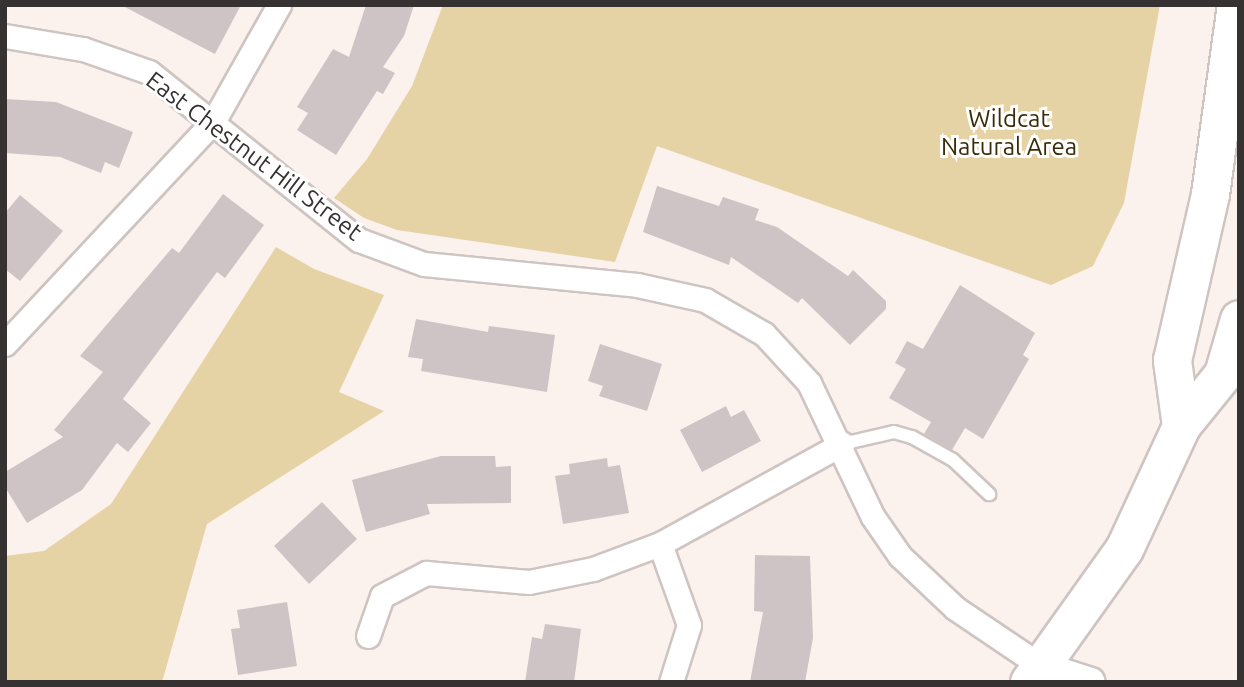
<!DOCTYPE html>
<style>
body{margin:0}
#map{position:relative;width:1244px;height:687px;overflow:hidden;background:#fbf1ed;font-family:Ubuntu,sans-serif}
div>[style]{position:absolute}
.green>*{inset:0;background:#e6d3a5}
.building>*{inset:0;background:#cfc4c5}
.roads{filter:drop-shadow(2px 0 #cec4c1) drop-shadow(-2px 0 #cec4c1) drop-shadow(0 2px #cec4c1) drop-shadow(0 -2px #cec4c1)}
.service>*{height:12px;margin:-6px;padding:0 6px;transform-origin:6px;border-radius:6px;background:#fff}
.minor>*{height:23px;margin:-11.5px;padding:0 11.5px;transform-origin:11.5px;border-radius:11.5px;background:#fff}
.tertiary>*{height:28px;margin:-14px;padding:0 14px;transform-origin:14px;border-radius:14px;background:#fff}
.primary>*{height:37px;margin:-18.5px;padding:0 18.5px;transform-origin:18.5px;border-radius:18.5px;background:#fff}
span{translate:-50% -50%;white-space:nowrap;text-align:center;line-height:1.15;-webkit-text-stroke:6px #fff;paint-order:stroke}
.park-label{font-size:24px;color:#392c08}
.street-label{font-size:24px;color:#363231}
.frame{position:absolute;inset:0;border:7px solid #363231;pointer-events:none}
</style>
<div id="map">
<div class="green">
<i style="clip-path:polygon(443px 5px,1160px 5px,1124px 203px,1093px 266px,1051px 285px,657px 146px,615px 262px,397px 230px,364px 218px,334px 198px,367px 159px,412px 86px)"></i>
<i style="clip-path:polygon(276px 247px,314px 269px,384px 295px,339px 392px,384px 411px,207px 524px,162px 682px,5px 682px,5px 556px,44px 551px,111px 504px)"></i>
</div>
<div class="building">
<i style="clip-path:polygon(121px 5px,241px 5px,215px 54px)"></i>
<i style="clip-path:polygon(366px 5px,414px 5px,404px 36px,383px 67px,395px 73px,383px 94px,377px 91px,336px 155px,297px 130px,308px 113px,297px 107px,333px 49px,349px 57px)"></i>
<i style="clip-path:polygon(5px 99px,56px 102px,133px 132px,119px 168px,105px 162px,101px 173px,60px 157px,5px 153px)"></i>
<i style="clip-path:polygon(657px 186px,719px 206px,723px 197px,759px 209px,755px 220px,777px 227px,848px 276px,853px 270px,886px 301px,886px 309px,850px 345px,802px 298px,798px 303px,731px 257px,729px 265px,643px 232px)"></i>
<i style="clip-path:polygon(223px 194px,264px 225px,225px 278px,217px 272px,123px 399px,151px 423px,128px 452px,117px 443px,82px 490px,27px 523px,5px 487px,5px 472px,63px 437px,54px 430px,103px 372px,80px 356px,172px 248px,179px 253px)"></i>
<i style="clip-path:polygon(20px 195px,63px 231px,20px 281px,5px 269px,5px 213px)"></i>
<i style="clip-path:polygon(960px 285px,1035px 333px,1023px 355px,1029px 359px,983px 439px,965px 428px,952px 450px,924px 434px,931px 422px,889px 398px,906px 369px,895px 363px,907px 341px,923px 349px)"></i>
<i style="clip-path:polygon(416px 319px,488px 332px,489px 326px,555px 335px,547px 392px,421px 371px,423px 359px,408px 357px)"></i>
<i style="clip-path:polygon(600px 344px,662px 364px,647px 411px,599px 396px,603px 386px,588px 381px)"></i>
<i style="clip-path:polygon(726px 406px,731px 417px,744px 410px,761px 441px,702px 472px,680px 430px)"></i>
<i style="clip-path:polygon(441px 456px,495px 456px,496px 467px,511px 466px,511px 503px,427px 504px,430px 514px,366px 532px,352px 480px)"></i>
<i style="clip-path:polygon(607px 458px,608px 467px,620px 465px,629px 513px,563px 524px,555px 476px,570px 474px,569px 464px)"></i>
<i style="clip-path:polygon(322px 502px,357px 539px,309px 584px,274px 546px)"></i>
<i style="clip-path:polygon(755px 555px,810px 556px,813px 638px,805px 682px,750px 682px,763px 612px,754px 611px)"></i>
<i style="clip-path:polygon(287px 602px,297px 666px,238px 675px,231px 629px,240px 628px,237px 610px)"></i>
<i style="clip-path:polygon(545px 624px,581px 629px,574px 682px,525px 682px,532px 637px,542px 639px)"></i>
</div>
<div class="roads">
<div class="service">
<i style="left:842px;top:444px;width:53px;rotate:-13deg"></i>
<i style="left:894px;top:432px;width:19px;rotate:16deg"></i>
<i style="left:912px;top:437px;width:47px;rotate:29.3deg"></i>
<i style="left:953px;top:460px;width:50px;rotate:43.4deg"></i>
</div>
<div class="minor">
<i style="left:5px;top:36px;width:79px;rotate:9.5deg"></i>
<i style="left:83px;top:49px;width:70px;rotate:19.2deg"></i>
<i style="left:149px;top:72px;width:269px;rotate:38.7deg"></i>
<i style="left:359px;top:240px;width:69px;rotate:20.3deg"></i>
<i style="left:424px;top:264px;width:214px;rotate:5.6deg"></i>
<i style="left:637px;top:285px;width:70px;rotate:12.4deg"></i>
<i style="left:705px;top:300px;width:68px;rotate:30deg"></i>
<i style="left:764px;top:334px;width:67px;rotate:47.4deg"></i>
<i style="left:809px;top:383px;width:148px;rotate:64.5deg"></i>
<i style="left:873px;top:517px;width:47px;rotate:55.3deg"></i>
<i style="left:900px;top:556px;width:76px;rotate:43.4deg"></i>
<i style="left:955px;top:608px;width:104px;rotate:34deg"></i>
<i style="left:5px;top:344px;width:304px;rotate:-46.9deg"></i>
<i style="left:213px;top:122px;width:134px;rotate:-60.6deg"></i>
<i style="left:660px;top:544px;width:86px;rotate:70.3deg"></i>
<i style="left:689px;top:625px;width:60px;rotate:107.5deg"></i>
<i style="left:368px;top:636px;width:42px;rotate:-70.7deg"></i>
<i style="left:382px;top:596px;width:50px;rotate:-27.6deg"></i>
<i style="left:426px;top:573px;width:103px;rotate:5deg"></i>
<i style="left:529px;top:582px;width:65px;rotate:-11.5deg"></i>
<i style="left:593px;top:569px;width:72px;rotate:-20.5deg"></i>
<i style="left:660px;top:544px;width:208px;rotate:-28.8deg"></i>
</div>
<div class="tertiary">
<i style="left:1041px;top:666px;width:52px;rotate:17.7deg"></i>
</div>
<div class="primary">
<i style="left:1181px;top:426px;width:67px;rotate:-97.8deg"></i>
<i style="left:1172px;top:360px;width:170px;rotate:-77.1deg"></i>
<i style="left:1210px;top:194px;width:191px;rotate:-82.2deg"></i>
<i style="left:1029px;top:682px;width:163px;rotate:-54.5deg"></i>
<i style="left:1124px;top:549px;width:136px;rotate:-65.1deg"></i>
<i style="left:1181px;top:426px;width:67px;rotate:-51.1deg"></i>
<i style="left:1223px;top:374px;width:57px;rotate:-73.8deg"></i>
</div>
</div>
<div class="park-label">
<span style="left:1009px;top:133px">Wildcat<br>Natural Area</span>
</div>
<div class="street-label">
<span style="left:254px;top:156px;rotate:37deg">East Chestnut Hill Street</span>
</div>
<div class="frame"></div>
</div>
